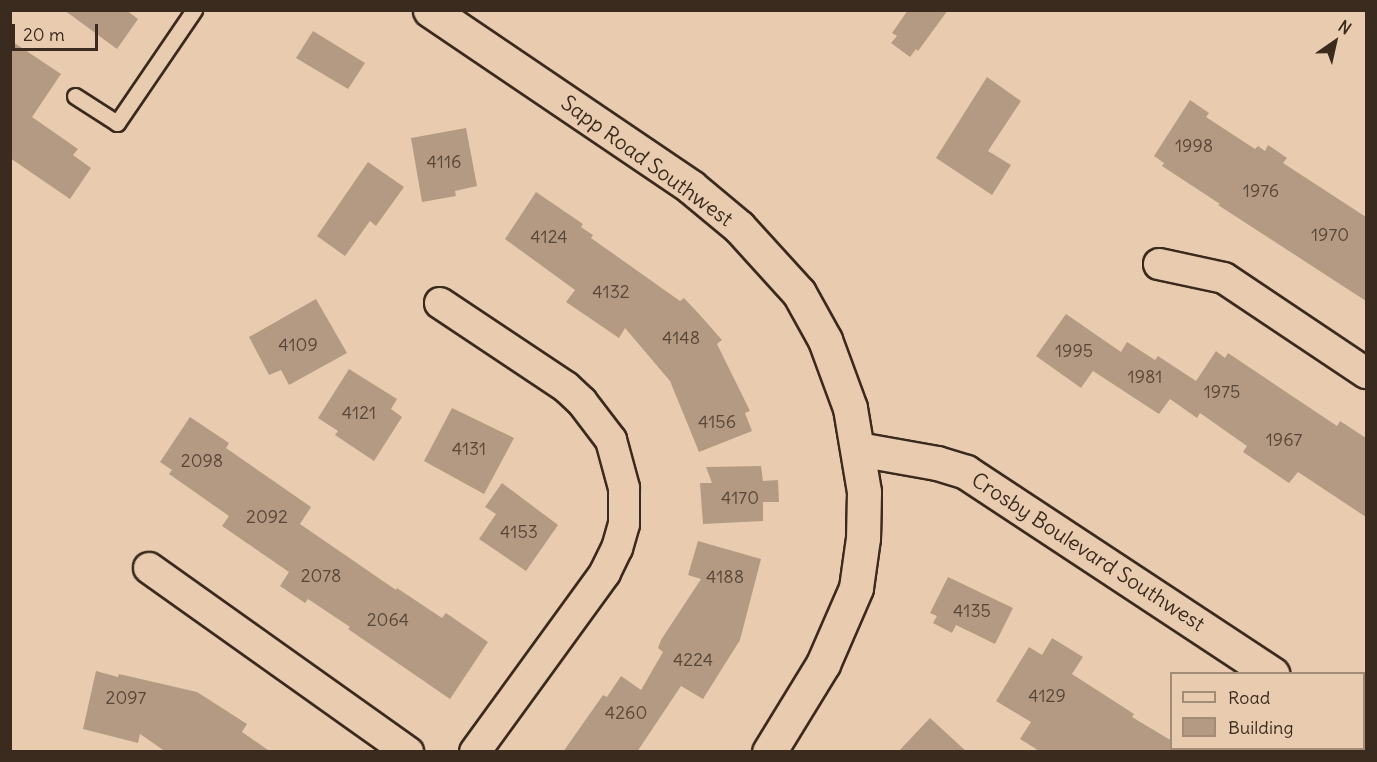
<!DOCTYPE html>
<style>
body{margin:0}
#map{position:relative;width:1377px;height:762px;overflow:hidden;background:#e9ccb0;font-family:Delius,sans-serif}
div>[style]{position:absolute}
.building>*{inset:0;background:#b49a83}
.roads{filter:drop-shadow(2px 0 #3b2a1e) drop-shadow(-2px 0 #3b2a1e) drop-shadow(0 2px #3b2a1e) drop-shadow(0 -2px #3b2a1e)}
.lane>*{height:15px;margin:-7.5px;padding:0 7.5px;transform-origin:7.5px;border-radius:7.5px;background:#e9ccb0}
.street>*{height:30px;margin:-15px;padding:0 15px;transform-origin:15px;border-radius:15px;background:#e9ccb0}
.secondary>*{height:33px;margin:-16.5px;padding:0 16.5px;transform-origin:16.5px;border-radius:16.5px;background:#e9ccb0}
span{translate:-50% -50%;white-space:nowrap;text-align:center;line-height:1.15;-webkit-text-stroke:4.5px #e9ccb0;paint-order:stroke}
.number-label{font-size:18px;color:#594637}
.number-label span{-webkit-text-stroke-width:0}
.street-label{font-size:21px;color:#3b2a1e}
.frame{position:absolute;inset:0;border:12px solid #3b2a1e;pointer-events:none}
.legend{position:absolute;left:1170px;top:672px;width:195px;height:78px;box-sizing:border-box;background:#e9ccb0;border:2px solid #a38b76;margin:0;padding:8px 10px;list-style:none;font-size:18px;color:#3b2a1e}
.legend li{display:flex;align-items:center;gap:12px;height:30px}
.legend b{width:30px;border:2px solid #a38b76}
.north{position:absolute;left:1305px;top:12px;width:60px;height:60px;-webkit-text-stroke:4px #e9ccb0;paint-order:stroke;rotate:34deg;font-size:16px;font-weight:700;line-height:24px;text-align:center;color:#3b2a1e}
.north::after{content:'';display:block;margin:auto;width:21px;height:27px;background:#3b2a1e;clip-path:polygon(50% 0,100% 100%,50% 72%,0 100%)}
.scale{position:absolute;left:12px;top:24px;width:86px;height:27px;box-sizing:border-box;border:3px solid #3b2a1e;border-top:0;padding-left:8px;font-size:18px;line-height:21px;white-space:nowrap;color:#3b2a1e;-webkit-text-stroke:4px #e9ccb0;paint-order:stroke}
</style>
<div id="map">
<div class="building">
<i style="clip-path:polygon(64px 10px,126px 10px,138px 19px,117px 49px)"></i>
<i style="clip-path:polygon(908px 10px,948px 10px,918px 51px,916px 49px,910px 57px,891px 43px,897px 36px,892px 33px)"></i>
<i style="clip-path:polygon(313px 31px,365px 63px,348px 89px,296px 58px)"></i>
<i style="clip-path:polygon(10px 40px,61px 74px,32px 117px,78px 149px,73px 155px,91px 168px,70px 199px,10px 158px)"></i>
<i style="clip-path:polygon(987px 77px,1021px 101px,988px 151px,1011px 165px,992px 195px,936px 158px)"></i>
<i style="clip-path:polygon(1190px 100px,1209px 113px,1206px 117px,1255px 149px,1258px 146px,1265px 151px,1268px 145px,1287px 158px,1283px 163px,1366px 217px,1366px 301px,1218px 205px,1220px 204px,1162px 166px,1164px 163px,1154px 156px)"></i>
<i style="clip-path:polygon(466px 128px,477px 186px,455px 191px,456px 196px,422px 202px,411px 138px)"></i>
<i style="clip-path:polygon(368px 162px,404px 187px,376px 226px,370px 221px,345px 256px,317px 236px)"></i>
<i style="clip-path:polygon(536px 192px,583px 224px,581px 227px,593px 235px,591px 238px,680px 301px,684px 298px,699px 314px,722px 340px,717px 344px,750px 411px,745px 413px,752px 431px,699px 452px,670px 381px,625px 328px,619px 338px,566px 302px,575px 290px,505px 239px)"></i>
<i style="clip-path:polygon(316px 299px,347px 353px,289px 385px,281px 370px,269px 375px,249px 337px)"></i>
<i style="clip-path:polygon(1066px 314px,1121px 352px,1127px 342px,1155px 360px,1158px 356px,1196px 381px,1216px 351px,1225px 358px,1228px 353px,1337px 426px,1340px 421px,1366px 438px,1366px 517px,1298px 472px,1289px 483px,1243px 452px,1247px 446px,1200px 413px,1197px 418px,1170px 399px,1159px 414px,1093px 371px,1081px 388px,1036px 356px)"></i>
<i style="clip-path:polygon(349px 369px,397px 399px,391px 409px,402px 417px,374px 461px,335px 435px,338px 431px,318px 418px)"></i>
<i style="clip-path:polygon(452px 408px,514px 438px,484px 494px,424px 461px)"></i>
<i style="clip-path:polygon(190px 417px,229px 443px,226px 448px,311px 507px,300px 524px,396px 590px,397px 588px,442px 618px,446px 613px,488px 642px,450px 699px,348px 629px,350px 627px,308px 599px,305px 603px,280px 586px,289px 572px,222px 526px,229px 516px,169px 474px,172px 470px,160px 462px)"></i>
<i style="clip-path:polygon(761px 466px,763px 481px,778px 480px,779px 502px,763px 502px,763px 521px,703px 524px,700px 483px,712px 483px,706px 467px)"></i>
<i style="clip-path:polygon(502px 483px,558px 525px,526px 571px,479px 539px,496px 514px,485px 507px)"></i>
<i style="clip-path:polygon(698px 541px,761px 559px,740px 640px,703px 699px,681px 686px,637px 752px,563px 752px,603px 695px,607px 697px,621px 676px,641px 690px,663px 652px,658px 648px,661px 640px,701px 579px,688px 575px)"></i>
<i style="clip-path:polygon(948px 577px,1013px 608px,995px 644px,956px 625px,952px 633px,933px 623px,937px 616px,930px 613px)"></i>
<i style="clip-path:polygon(1052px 638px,1083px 657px,1072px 674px,1134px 714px,1132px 717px,1172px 741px,1172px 748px,1184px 748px,1189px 752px,1041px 752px,1020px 739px,1031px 722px,996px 701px,1029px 647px,1042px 655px)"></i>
<i style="clip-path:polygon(96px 671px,118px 677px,119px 674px,197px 692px,247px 724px,242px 732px,271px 752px,166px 752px,140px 734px,138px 743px,83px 729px)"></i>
<i style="clip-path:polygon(930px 718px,967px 752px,898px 752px)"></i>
</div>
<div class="roads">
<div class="lane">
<i style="left:75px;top:96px;width:50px;rotate:32.7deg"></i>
<i style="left:117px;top:123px;width:137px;rotate:-55.7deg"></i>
</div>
<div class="street">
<i style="left:1159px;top:264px;width:66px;rotate:12.2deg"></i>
<i style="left:1224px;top:278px;width:171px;rotate:33.8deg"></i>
<i style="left:440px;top:303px;width:151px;rotate:33.7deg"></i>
<i style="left:566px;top:387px;width:22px;rotate:43deg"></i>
<i style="left:582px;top:402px;width:48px;rotate:52.7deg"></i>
<i style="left:611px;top:440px;width:50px;rotate:74.8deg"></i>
<i style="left:624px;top:488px;width:36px;rotate:90deg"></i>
<i style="left:624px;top:524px;width:25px;rotate:106deg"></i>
<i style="left:617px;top:548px;width:28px;rotate:116deg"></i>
<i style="left:605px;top:573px;width:221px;rotate:126deg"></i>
<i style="left:149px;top:568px;width:318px;rotate:35.4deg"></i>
</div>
<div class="secondary">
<i style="left:430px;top:10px;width:315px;rotate:34.1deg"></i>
<i style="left:691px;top:187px;width:62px;rotate:39.8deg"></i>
<i style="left:739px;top:227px;width:89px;rotate:47.7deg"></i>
<i style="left:799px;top:293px;width:54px;rotate:61deg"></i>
<i style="left:825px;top:340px;width:72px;rotate:69.8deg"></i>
<i style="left:850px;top:408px;width:85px;rotate:80.5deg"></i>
<i style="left:864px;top:492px;width:46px;rotate:91.2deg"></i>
<i style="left:863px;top:538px;width:50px;rotate:98deg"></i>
<i style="left:856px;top:588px;width:83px;rotate:113.5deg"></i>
<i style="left:823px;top:664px;width:103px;rotate:121.5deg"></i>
<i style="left:858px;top:449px;width:80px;rotate:10deg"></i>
<i style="left:937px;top:463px;width:30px;rotate:17deg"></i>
<i style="left:966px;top:472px;width:367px;rotate:33.4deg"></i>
<i style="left:1364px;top:734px;width:3px;rotate:45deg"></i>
</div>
</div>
<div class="number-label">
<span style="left:1194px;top:146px">1998</span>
<span style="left:444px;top:162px">4116</span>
<span style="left:1261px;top:191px">1976</span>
<span style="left:1330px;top:235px">1970</span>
<span style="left:549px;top:237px">4124</span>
<span style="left:611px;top:292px">4132</span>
<span style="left:681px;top:338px">4148</span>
<span style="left:298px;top:345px">4109</span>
<span style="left:1074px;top:351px">1995</span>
<span style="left:1145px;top:377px">1981</span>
<span style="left:1222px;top:392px">1975</span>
<span style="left:359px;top:413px">4121</span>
<span style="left:717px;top:422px">4156</span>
<span style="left:1284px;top:440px">1967</span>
<span style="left:469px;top:449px">4131</span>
<span style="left:202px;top:461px">2098</span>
<span style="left:740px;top:498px">4170</span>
<span style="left:267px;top:517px">2092</span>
<span style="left:519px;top:532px">4153</span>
<span style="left:321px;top:576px">2078</span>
<span style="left:725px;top:577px">4188</span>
<span style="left:972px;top:611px">4135</span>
<span style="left:388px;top:620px">2064</span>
<span style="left:693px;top:660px">4224</span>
<span style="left:1047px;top:696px">4129</span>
<span style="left:126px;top:698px">2097</span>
<span style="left:626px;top:713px">4260</span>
</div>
<div class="street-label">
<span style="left:647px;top:161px;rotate:36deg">Sapp Road Southwest</span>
<span style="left:1088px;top:552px;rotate:33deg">Crosby Boulevard Southwest</span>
</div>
<div class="frame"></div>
<ul class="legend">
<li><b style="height:8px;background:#e9ccb0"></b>Road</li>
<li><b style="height:16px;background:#b49a83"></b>Building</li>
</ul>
<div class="north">N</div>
<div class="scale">20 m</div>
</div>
